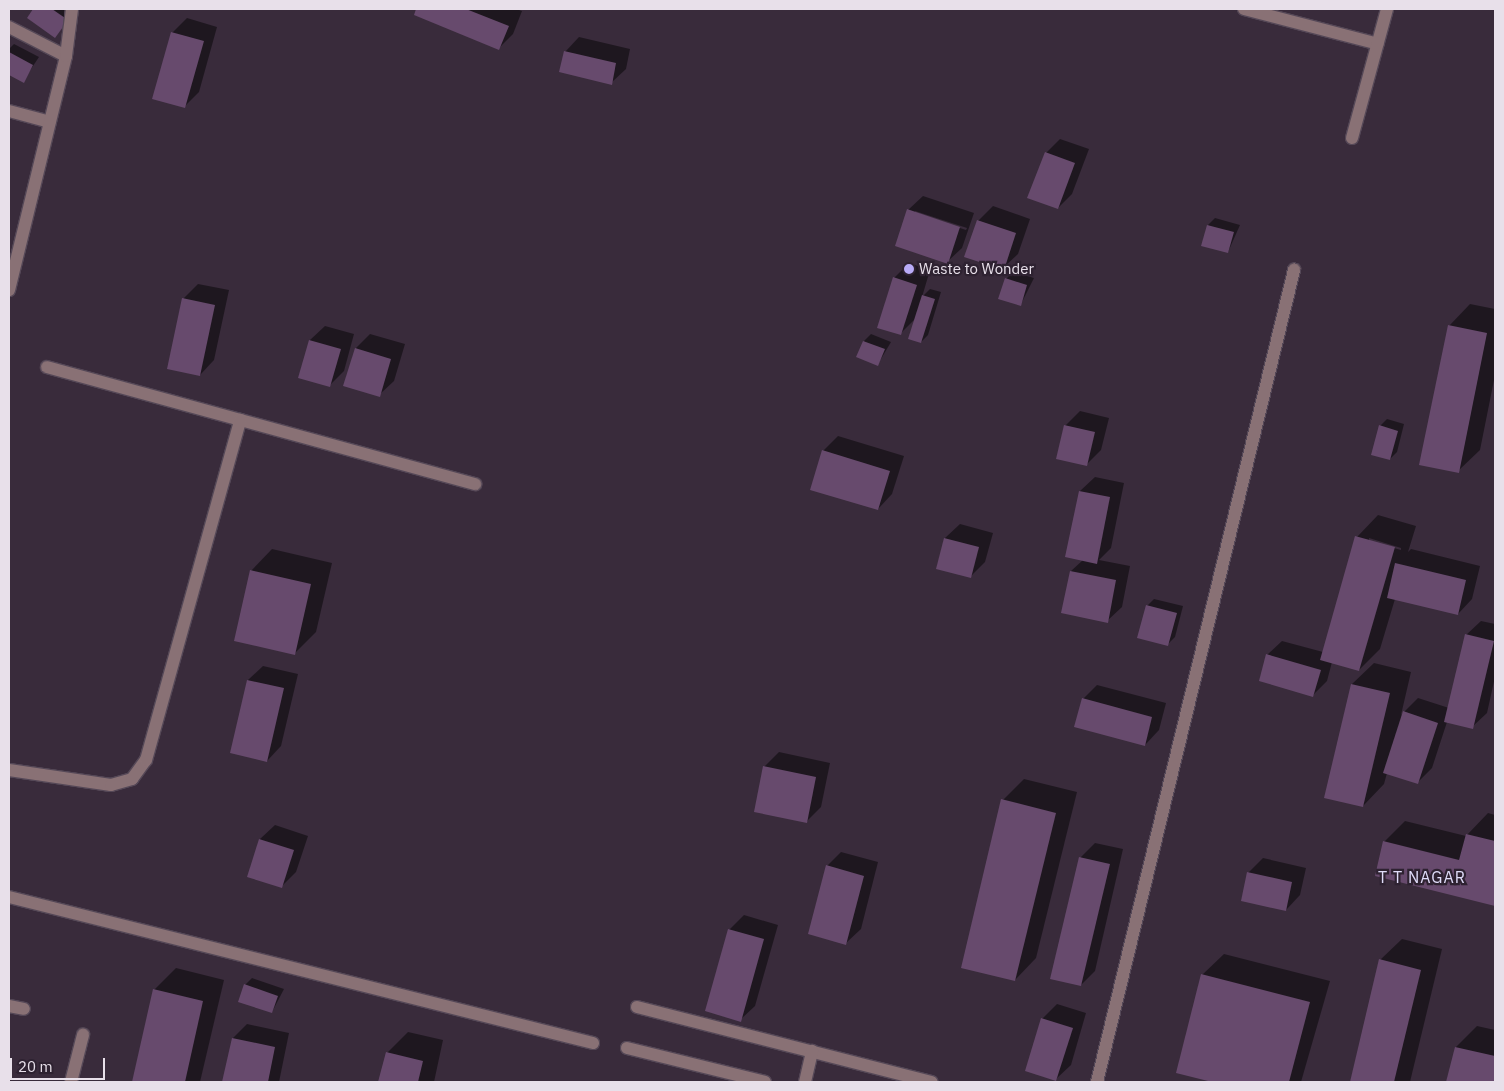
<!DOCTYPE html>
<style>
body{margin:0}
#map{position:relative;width:1504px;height:1091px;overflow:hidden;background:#392b3b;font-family:"IBM Plex Sans",sans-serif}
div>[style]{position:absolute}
.shadow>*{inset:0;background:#0007}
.building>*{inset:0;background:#674a6d}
.roads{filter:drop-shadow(1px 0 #554857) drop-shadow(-1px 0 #554857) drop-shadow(0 1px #554857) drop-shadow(0 -1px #554857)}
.minor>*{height:12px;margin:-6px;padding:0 6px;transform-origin:6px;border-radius:6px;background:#897175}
.dots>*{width:14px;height:14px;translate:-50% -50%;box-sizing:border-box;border:2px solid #2e2231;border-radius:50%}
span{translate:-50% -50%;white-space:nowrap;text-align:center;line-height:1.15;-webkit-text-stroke:4.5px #2e2231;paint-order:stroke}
.poi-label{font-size:15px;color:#e8e0ea}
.left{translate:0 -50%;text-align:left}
.neighbourhood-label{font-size:16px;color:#e0dcf9;letter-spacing:1px}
.frame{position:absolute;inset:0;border:10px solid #e8e0ea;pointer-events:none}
.scale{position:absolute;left:10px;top:1058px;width:95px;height:22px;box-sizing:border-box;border:2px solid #e8e0ea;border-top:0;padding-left:6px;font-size:15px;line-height:18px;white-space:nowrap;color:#e8e0ea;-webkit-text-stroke:4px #2e2231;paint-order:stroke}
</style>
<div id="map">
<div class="shadow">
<i style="clip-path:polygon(35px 9px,69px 9px,74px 12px,55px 36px,28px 18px)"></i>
<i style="clip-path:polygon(417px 9px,516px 9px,522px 11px,513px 34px,499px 48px,415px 14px)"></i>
<i style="clip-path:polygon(187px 18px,217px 27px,199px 92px,184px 107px,172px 33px)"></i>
<i style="clip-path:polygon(579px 37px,630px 49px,626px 69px,611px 83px,565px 52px)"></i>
<i style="clip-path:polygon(14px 44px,39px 57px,23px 81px,9px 74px,9px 49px)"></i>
<i style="clip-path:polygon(1060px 139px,1089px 149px,1072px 194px,1058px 208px,1046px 153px)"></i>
<i style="clip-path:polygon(evenodd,923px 196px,974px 213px,962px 248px,947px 262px,908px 210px,923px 196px,915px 211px,967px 228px,966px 230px,915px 213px,915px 211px)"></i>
<i style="clip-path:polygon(993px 206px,1030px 219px,1018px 254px,1003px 268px,978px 221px)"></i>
<i style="clip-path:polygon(1215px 218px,1240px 225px,1228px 252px,1208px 225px)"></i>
<i style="clip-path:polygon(909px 263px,930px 270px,922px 297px,930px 289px,941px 292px,928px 335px,921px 342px,916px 318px,900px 334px,894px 278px)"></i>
<i style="clip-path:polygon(1013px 272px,1034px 278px,1021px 304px,1006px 279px)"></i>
<i style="clip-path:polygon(198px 284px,229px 290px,214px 360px,200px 375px,184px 298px)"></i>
<i style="clip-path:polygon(1470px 304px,1495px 309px,1495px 375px,1480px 450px,1458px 471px,1449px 326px)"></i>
<i style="clip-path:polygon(325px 326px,354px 334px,344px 371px,329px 386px,300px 377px,310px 340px)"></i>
<i style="clip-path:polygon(370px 334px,405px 344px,394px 381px,379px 395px,356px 348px)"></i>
<i style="clip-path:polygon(871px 334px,891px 342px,878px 364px,864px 341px)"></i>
<i style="clip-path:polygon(1080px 411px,1109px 418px,1101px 450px,1086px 465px,1065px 426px)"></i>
<i style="clip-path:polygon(1387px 419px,1404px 424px,1397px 452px,1390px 459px,1380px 426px)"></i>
<i style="clip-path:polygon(838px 436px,904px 456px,892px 494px,878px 509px,823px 451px)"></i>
<i style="clip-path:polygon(1095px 477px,1124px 483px,1111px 548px,1099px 560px,1130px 566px,1122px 607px,1107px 621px,1071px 571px,1083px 560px,1080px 491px)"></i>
<i style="clip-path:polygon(evenodd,1378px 515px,1416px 526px,1408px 552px,1411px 549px,1480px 566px,1472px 599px,1458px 614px,1395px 599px,1380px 649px,1359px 670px,1332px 662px,1327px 681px,1313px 695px,1267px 655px,1282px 641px,1323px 652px,1357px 537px,1378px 515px,1369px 538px,1401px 548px,1401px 550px,1369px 541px,1369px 538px)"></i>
<i style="clip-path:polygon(960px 524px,993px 533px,985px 562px,970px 577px,937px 568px,945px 538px)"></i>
<i style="clip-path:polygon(272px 549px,332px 563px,316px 632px,295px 653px,251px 571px)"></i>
<i style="clip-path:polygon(1154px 599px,1183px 606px,1175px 637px,1168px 644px,1147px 606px)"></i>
<i style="clip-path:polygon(1481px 621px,1495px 624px,1495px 677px,1487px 713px,1472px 727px,1447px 722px,1432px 768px,1417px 783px,1387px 773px,1384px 784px,1363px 806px,1326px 797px,1352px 684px,1374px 663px,1411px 672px,1401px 715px,1418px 698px,1449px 708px,1466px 635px)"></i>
<i style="clip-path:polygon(263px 666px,298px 674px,281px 746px,267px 761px,248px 680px)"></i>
<i style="clip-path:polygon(1097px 685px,1166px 703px,1159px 730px,1145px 745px,1083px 699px)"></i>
<i style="clip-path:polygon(779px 752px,830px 763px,821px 807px,806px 822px,764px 767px)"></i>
<i style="clip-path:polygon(1024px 779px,1077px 792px,1036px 958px,1015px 980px,1003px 800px)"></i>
<i style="clip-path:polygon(1488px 813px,1495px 815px,1495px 905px,1376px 875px,1384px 842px,1405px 821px,1466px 836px)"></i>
<i style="clip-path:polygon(275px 825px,308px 836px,296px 872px,282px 886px,249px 876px,260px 839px)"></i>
<i style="clip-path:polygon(1095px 843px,1123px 849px,1095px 971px,1081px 985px,1052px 978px,1081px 857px)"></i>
<i style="clip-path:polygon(841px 852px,878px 862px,861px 929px,846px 943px,827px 866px)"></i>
<i style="clip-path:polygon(1263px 858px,1306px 868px,1300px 895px,1286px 910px,1248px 873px)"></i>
<i style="clip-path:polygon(744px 915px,778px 925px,755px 1006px,740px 1020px,729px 930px)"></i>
<i style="clip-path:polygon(1402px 939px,1442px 949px,1410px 1082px,1351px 1082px,1380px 960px)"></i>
<i style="clip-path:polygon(1224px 954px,1330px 981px,1301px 1082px,1217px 1082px,1178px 1072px,1202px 975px)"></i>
<i style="clip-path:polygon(176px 968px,224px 980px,200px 1082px,133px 1082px,154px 990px)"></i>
<i style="clip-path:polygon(252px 978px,284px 989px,272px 1012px,245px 985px)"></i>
<i style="clip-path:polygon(1057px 1004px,1086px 1013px,1071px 1065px,1056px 1079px,1042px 1019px)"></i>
<i style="clip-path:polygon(247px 1024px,289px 1033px,279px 1082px,223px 1082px,233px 1038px)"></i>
<i style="clip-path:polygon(1477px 1026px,1495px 1030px,1495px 1082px,1448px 1082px,1456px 1047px)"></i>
<i style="clip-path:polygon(408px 1032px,443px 1040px,434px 1082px,380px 1082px,387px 1053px)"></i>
</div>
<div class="building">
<i style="clip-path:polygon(33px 9px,52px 9px,68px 20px,55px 38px,27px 18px)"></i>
<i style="clip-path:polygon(416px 9px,466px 9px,509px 26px,499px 50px,414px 15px)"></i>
<i style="clip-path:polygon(171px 32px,204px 41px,185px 108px,152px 99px)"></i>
<i style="clip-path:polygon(564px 51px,616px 63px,612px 85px,559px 72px)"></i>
<i style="clip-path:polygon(9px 52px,33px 65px,24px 83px,9px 75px)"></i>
<i style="clip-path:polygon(1045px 152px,1075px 163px,1058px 209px,1027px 198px)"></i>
<i style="clip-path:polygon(907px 209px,960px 227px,948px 264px,895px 246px)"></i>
<i style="clip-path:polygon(977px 220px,1016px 233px,1004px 270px,964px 257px)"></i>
<i style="clip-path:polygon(1207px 225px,1234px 232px,1228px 253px,1201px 246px)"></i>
<i style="clip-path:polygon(893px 277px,917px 285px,901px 335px,877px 328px)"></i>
<i style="clip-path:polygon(1005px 278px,1027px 285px,1021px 306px,998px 299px)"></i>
<i style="clip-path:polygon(922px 295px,935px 299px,921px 343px,908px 339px)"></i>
<i style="clip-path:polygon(182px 298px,215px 305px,200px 376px,167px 369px)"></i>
<i style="clip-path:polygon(1448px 325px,1487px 333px,1459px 473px,1419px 465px)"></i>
<i style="clip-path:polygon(309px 340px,341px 349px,330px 387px,298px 378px)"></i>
<i style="clip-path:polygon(863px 341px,885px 349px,878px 366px,856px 357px)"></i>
<i style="clip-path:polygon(355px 348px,391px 359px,380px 397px,343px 386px)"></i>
<i style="clip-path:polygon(1064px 425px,1095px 432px,1087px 466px,1056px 459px)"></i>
<i style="clip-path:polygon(1379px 425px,1398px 431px,1390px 460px,1371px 455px)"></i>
<i style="clip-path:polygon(822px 450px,890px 471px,878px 510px,810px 490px)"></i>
<i style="clip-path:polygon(1079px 491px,1110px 497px,1097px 564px,1065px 557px)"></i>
<i style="clip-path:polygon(1355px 536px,1395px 547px,1359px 671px,1320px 660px)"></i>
<i style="clip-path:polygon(944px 538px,979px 547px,971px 578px,936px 569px)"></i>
<i style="clip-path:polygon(1395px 563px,1466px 580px,1458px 615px,1387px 598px)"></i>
<i style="clip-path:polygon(250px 570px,311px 584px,295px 655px,234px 641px)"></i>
<i style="clip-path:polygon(1070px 571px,1116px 580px,1108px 623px,1061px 613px)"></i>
<i style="clip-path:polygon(1146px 605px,1177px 613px,1168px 646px,1137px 638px)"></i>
<i style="clip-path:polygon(1465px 634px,1494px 641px,1473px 729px,1444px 722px)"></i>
<i style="clip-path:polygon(1266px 654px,1321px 670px,1313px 697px,1259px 681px)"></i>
<i style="clip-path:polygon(247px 680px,284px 688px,267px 762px,230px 753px)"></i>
<i style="clip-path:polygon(1351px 684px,1390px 693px,1363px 807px,1324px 798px)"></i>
<i style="clip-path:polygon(1082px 698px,1152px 717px,1145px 746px,1074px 727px)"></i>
<i style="clip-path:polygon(1403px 711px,1438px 723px,1418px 784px,1383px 773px)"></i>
<i style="clip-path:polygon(763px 766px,816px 777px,807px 823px,754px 812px)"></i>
<i style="clip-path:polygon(1001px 799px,1056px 813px,1015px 981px,961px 968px)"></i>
<i style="clip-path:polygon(1466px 834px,1495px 841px,1495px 906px,1375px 876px,1383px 841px,1459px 860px)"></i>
<i style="clip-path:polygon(259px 839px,294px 850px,282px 888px,247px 877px)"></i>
<i style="clip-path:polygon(1079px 857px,1110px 864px,1081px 986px,1050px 979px)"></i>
<i style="clip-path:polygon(826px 865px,864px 876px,846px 945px,808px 934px)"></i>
<i style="clip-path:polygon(1247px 872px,1292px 882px,1286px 911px,1241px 901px)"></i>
<i style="clip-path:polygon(728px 929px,764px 939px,741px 1022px,705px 1011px)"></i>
<i style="clip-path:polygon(1379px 959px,1421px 970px,1394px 1082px,1350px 1082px)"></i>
<i style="clip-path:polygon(1201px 974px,1310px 1002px,1289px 1082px,1212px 1082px,1176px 1073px)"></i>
<i style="clip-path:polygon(244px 984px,278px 996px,272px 1013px,238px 1002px)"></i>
<i style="clip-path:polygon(153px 989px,203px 1001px,185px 1082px,132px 1082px)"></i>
<i style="clip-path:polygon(1041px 1018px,1073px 1028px,1056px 1081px,1025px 1071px)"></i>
<i style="clip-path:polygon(232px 1038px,275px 1047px,268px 1082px,222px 1082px)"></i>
<i style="clip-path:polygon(1455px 1047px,1495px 1056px,1495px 1082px,1446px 1082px)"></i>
<i style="clip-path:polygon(386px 1052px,423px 1061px,418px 1082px,378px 1082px)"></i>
</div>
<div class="roads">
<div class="minor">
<i style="left:1244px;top:9px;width:138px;rotate:14.6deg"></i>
<i style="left:9px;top:27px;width:64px;rotate:27deg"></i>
<i style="left:9px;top:111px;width:42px;rotate:15deg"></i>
<i style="left:1352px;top:138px;width:134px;rotate:-74.8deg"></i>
<i style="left:9px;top:290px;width:241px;rotate:-76.3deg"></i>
<i style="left:66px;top:56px;width:47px;rotate:-82.7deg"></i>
<i style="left:47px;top:367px;width:444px;rotate:15.3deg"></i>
<i style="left:9px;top:770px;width:103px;rotate:8.4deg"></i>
<i style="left:111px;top:785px;width:22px;rotate:-16deg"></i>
<i style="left:132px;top:779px;width:24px;rotate:-54deg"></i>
<i style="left:146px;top:760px;width:353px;rotate:-74.5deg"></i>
<i style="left:9px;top:897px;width:602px;rotate:14.04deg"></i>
<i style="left:9px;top:1006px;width:15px;rotate:11deg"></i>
<i style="left:637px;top:1007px;width:304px;rotate:14.3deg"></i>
<i style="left:627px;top:1048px;width:142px;rotate:13.8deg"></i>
<i style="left:71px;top:1082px;width:49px;rotate:-75.7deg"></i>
<i style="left:805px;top:1082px;width:32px;rotate:-77deg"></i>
<i style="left:1097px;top:1082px;width:836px;rotate:-76.36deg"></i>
</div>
</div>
<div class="dots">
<i style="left:909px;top:269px;background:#b9abf7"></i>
</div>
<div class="poi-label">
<span class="left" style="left:919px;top:269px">Waste to Wonder</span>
</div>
<div class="neighbourhood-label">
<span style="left:1422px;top:877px">T T NAGAR</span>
</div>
<div class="frame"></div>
<div class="scale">20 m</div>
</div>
